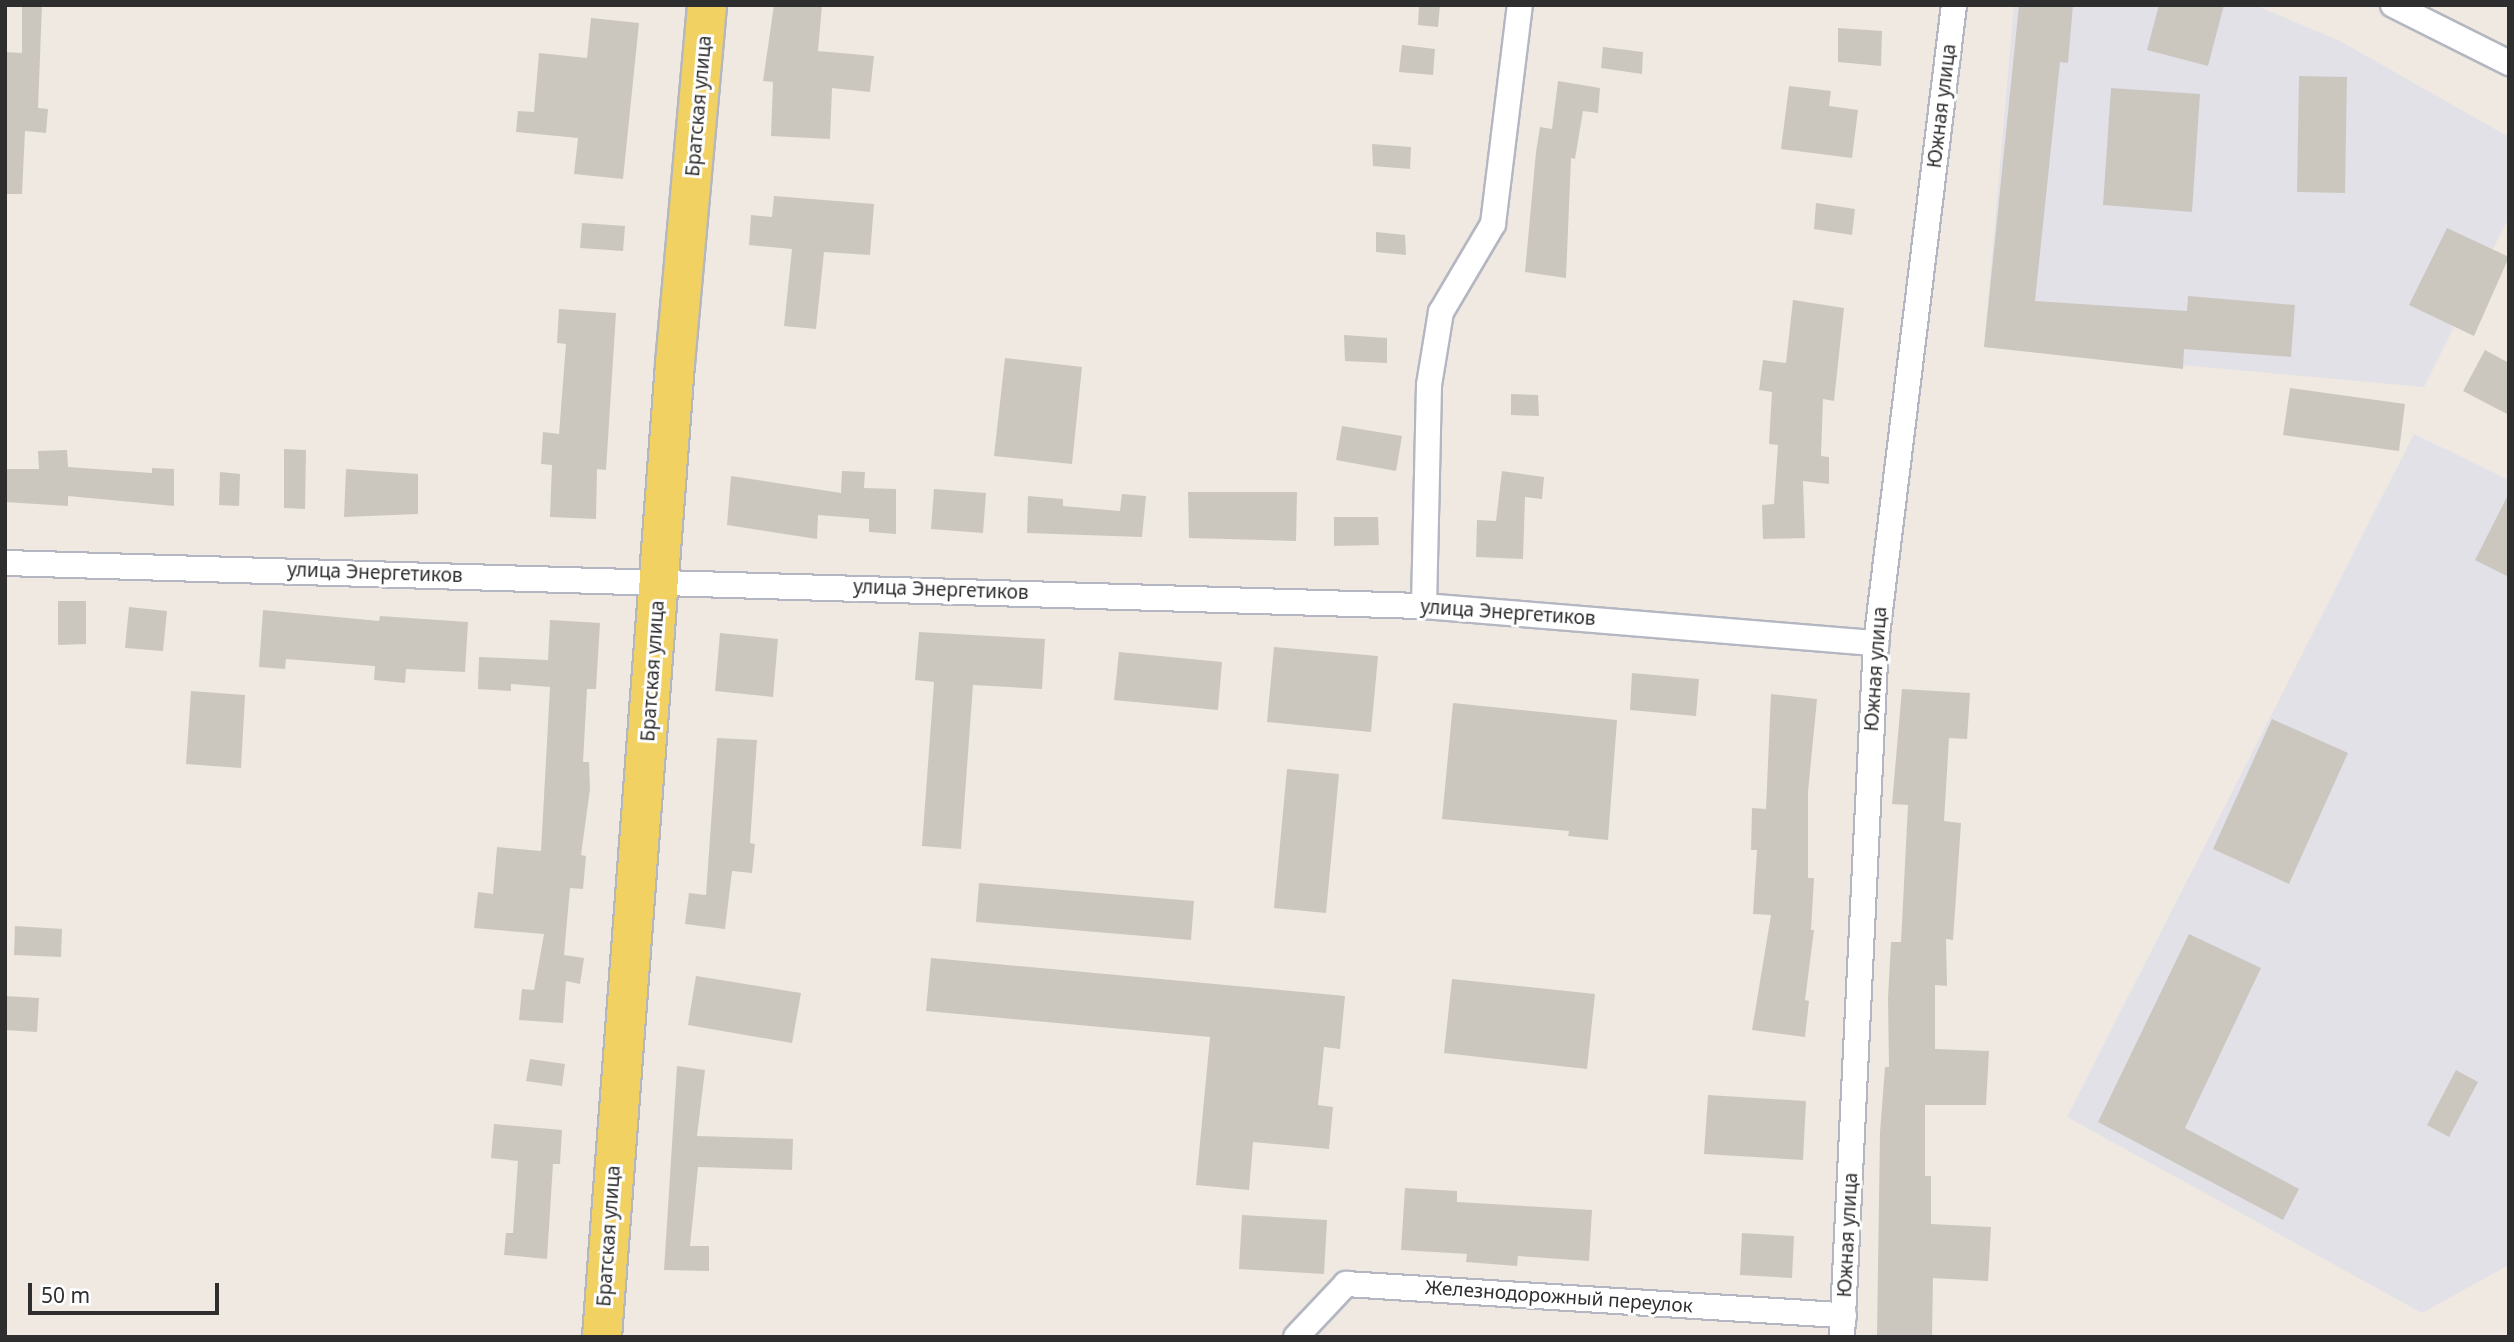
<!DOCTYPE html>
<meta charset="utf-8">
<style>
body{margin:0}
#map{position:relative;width:2514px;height:1342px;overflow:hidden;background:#efe9e1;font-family:"Noto Sans",sans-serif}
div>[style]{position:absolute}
.industrial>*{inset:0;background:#e3e1e8}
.building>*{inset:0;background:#cbc7bf}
.roads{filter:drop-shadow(2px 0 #b4b7c1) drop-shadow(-2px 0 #b4b7c1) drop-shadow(0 2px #b4b7c1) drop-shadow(0 -2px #b4b7c1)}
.minor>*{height:24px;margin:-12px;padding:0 12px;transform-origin:12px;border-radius:12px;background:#fff}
.primary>*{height:38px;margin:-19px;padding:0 19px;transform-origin:19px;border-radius:19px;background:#f2d163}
span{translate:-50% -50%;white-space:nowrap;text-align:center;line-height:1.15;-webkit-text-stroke:6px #fff;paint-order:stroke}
.street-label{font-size:19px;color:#2e2e2e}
.frame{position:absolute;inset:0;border:7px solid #2e2e2e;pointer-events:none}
.scale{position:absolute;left:28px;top:1283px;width:191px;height:32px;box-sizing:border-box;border:4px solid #2e2e2e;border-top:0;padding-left:9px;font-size:21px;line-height:24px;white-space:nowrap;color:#2e2e2e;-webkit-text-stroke:5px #fff;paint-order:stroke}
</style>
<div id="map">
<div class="industrial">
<i style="clip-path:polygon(2014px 5px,2255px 5px,2340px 41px,2509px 137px,2509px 217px,2424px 387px,1984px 347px)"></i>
<i style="clip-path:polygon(2414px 434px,2509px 480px,2509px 1265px,2422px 1313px,2067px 1117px)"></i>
</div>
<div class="building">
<i style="clip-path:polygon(22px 5px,42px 5px,38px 108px,48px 109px,46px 133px,25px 131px,22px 194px,5px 194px,5px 52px,22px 53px)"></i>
<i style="clip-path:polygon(774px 5px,822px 5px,818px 51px,874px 56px,870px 92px,832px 88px,830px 139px,771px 136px,773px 82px,763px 81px)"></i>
<i style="clip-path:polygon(1419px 5px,1440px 5px,1438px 27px,1418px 25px)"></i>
<i style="clip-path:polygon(2019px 5px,2073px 5px,2068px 63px,2060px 62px,2035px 301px,2187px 311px,2188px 296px,2295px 305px,2291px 357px,2184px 349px,2183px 369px,1984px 347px)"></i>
<i style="clip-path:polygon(2159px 5px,2224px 5px,2208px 66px,2147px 50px)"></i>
<i style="clip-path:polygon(591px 18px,639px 23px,623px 179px,574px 174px,578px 138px,516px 132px,518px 111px,534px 112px,539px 53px,587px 58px)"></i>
<i style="clip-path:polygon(1838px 28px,1882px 31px,1881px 66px,1838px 62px)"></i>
<i style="clip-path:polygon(1402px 45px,1435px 49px,1433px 75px,1399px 72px)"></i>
<i style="clip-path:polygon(1603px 47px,1643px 52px,1642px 74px,1601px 68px)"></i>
<i style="clip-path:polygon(2299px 76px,2347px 77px,2345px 193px,2297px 192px)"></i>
<i style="clip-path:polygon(1558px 81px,1600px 88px,1598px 113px,1583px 111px,1575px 159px,1571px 158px,1566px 278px,1525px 272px,1536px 152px,1540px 127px,1552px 129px)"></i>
<i style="clip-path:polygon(1789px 86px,1831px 91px,1829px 106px,1858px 110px,1852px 158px,1781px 149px)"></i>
<i style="clip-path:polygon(2111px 88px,2200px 94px,2192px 212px,2103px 205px)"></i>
<i style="clip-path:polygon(1372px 144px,1411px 147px,1410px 169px,1373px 166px)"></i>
<i style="clip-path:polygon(774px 196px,874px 204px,870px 255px,824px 252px,816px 329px,784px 326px,792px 249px,749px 245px,751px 215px,772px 217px)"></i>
<i style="clip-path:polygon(1816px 203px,1855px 209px,1852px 235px,1814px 229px)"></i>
<i style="clip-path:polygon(582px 223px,625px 226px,623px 251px,580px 248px)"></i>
<i style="clip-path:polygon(2447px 228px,2509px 257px,2474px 336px,2409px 305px)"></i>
<i style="clip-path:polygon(1376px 232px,1405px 235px,1406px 255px,1376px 252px)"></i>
<i style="clip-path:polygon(1793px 300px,1844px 308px,1834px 401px,1823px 399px,1821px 456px,1829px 457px,1829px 484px,1803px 481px,1805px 538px,1763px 539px,1762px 505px,1774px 504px,1778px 445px,1769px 444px,1772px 392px,1759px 390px,1763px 360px,1786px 363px)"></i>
<i style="clip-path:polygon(559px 309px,616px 313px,606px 470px,597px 469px,596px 519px,550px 517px,552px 465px,541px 464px,543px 432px,559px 434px,566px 344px,557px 343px)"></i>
<i style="clip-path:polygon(1344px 335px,1387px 338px,1387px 363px,1345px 361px)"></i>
<i style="clip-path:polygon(2485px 350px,2509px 363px,2509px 415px,2463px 391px)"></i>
<i style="clip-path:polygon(1005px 358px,1082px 367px,1072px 464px,994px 456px)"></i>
<i style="clip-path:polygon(2290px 388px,2405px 404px,2399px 451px,2283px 435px)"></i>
<i style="clip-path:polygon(1511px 394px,1538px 395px,1539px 416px,1511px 415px)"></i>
<i style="clip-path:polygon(1342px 426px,1402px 436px,1396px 471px,1336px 460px)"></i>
<i style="clip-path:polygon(284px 449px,306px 450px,305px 509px,284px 508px)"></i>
<i style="clip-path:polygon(67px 450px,68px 467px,152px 473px,152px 468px,174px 469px,174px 506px,68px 496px,68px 506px,5px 502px,5px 469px,39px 469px,38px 451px)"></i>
<i style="clip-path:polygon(346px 469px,418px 474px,418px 514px,344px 517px)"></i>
<i style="clip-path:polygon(842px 471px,865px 472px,864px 488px,896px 489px,896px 534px,869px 532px,869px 519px,818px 515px,817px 539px,727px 525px,731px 476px,841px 493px)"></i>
<i style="clip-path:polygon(1502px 471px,1544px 477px,1542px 499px,1525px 497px,1523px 559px,1476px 557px,1477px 520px,1496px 521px)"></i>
<i style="clip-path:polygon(220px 472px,240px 474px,239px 506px,219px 505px)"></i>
<i style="clip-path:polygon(934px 489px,986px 493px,983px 533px,931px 529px)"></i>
<i style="clip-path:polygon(1188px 492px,1297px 492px,1296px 541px,1189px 538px)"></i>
<i style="clip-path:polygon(2509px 493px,2509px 577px,2475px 560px)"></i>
<i style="clip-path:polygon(1122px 494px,1146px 496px,1142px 537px,1027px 533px,1028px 496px,1063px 499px,1063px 506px,1120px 511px)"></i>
<i style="clip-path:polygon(1334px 517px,1378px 517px,1379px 545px,1334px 546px)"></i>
<i style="clip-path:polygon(58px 601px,86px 601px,86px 644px,58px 645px)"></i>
<i style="clip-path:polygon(129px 607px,167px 611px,163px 651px,125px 648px)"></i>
<i style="clip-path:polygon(263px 610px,379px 621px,380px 616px,468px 622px,465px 672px,406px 669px,405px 683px,374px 680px,375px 666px,286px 659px,285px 669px,259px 667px)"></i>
<i style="clip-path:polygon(550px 620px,600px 623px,596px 689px,587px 689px,583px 762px,589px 762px,590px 789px,581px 855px,586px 856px,583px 889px,570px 888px,564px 955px,584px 958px,580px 984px,566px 981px,563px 1023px,519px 1020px,522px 989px,534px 990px,544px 934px,474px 928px,478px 892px,493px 894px,497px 847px,541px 851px,550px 687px,511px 684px,511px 691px,478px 689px,479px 657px,548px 660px)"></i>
<i style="clip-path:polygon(919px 632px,1045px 639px,1042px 689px,973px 685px,961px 849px,922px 846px,934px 682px,915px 680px)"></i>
<i style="clip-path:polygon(720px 633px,778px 639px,773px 697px,715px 691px)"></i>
<i style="clip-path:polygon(1274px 647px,1378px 656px,1371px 732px,1267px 722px)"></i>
<i style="clip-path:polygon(1119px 652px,1222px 662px,1218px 710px,1114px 700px)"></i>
<i style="clip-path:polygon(1632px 673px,1699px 679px,1696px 716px,1630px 710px)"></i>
<i style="clip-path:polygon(1902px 689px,1970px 693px,1967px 739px,1949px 738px,1944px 821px,1961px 823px,1953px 940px,1946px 939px,1947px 986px,1935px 985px,1935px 1049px,1989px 1051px,1986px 1105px,1925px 1105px,1925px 1176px,1931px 1176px,1931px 1224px,1991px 1227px,1988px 1281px,1933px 1278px,1932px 1336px,1877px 1335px,1880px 1132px,1885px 1067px,1889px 1067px,1888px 998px,1891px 942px,1901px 942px,1908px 805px,1892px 804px)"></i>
<i style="clip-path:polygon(191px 691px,245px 695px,241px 768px,186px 764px)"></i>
<i style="clip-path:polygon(1771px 694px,1817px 699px,1808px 792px,1808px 878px,1814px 878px,1811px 930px,1814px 930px,1805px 1000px,1809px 1001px,1805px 1037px,1752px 1030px,1771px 915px,1753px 914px,1757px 850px,1751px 850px,1752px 808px,1766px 809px)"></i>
<i style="clip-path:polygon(1453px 703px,1617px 720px,1608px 840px,1568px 836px,1569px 831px,1442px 819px)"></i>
<i style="clip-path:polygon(2272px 719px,2348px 753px,2289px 884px,2213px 849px)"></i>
<i style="clip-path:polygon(717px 738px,757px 740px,750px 843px,755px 844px,752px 873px,732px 871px,725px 929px,685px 924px,689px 893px,706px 895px)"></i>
<i style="clip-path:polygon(1287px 769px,1339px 774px,1326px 913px,1274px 908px)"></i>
<i style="clip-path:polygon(979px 883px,1194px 901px,1191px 940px,976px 922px)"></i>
<i style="clip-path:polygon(15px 926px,62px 929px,61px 957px,14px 955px)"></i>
<i style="clip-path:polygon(2189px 934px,2261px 968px,2185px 1128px,2299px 1189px,2283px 1220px,2098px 1122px)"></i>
<i style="clip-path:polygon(931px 958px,1345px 996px,1340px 1049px,1324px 1047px,1318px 1105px,1333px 1107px,1329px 1149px,1253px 1142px,1249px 1190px,1196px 1185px,1210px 1037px,926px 1011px)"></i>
<i style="clip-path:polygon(696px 976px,801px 993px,792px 1043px,688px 1025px)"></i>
<i style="clip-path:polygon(1452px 979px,1595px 994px,1587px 1069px,1444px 1053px)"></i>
<i style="clip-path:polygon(5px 996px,39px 998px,37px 1032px,5px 1030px)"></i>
<i style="clip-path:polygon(530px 1059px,565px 1064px,562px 1086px,526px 1081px)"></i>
<i style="clip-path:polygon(677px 1066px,705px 1070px,697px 1136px,793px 1139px,792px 1170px,698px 1167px,690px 1246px,709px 1246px,709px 1271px,664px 1270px)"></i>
<i style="clip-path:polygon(2456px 1070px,2478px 1082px,2449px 1137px,2427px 1125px)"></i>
<i style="clip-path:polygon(1708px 1095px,1806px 1101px,1803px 1160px,1704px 1154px)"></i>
<i style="clip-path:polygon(494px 1124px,562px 1130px,560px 1164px,553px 1164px,547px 1259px,504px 1255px,506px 1233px,513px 1233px,518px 1161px,491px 1158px)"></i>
<i style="clip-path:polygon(1405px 1188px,1457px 1191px,1457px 1202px,1592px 1210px,1589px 1261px,1518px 1256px,1517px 1266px,1466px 1262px,1467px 1254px,1401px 1250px)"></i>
<i style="clip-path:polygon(1242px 1215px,1327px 1220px,1324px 1274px,1239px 1269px)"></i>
<i style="clip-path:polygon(1742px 1233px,1794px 1236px,1792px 1278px,1740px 1275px)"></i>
</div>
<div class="roads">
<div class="minor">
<i style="left:2393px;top:5px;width:130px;rotate:26.6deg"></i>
<i style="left:5px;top:563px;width:1420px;rotate:1.74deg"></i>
<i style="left:1424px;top:606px;width:454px;rotate:4.7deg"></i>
<i style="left:1424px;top:606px;width:221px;rotate:-88.7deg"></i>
<i style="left:1429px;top:385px;width:74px;rotate:-80.7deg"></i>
<i style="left:1441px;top:312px;width:102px;rotate:-59.4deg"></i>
<i style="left:1493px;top:224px;width:221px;rotate:-83deg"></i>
<i style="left:1296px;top:1337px;width:73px;rotate:-46.7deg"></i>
<i style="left:1346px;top:1284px;width:499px;rotate:3.6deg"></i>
<i style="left:1842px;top:1337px;width:695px;rotate:-87.2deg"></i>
<i style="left:1876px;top:643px;width:643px;rotate:-83.03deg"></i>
</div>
<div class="primary">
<i style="left:602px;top:1337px;width:976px;rotate:-85.71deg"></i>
<i style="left:675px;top:364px;width:360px;rotate:-84.9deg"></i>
</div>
</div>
<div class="street-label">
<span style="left:699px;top:106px;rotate:-85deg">Братская улица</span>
<span style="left:1942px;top:106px;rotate:-83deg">Южная улица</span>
<span style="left:375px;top:573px;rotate:2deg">улица Энергетиков</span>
<span style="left:941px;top:590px;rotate:2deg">улица Энергетиков</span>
<span style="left:1508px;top:613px;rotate:4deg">улица Энергетиков</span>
<span style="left:1876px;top:669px;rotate:-86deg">Южная улица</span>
<span style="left:653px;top:671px;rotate:-86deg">Братская улица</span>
<span style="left:1848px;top:1235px;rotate:-87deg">Южная улица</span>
<span style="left:609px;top:1236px;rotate:-86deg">Братская улица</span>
<span style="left:1559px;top:1297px;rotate:4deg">Железнодорожный переулок</span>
</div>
<div class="frame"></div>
<div class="scale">50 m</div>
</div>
